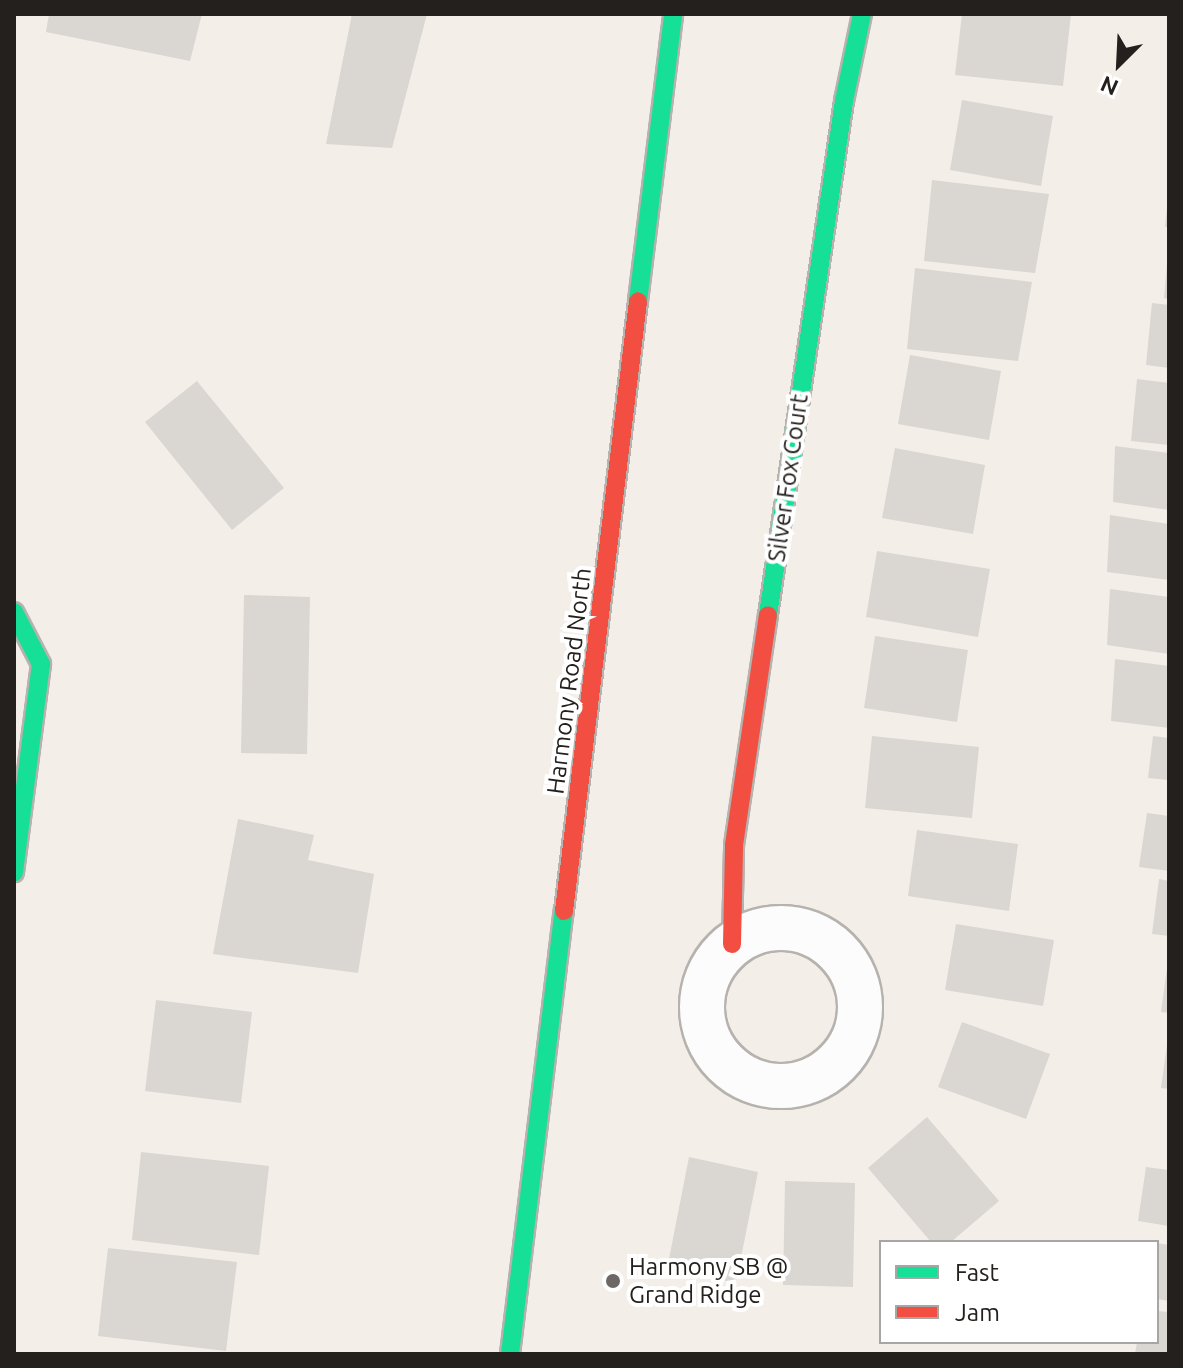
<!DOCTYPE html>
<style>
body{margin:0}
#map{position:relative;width:1183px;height:1368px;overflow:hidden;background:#f4eee9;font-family:Ubuntu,sans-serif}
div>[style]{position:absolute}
.building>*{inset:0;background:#dad6d2}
.roads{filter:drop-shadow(2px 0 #b6b2ae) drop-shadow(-2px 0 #b6b2ae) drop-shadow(0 2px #b6b2ae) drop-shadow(0 -2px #b6b2ae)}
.street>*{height:44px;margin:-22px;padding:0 22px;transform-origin:22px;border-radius:22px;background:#fdfcfc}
.street>.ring{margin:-22px;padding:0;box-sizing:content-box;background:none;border:44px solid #fdfcfc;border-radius:50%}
.fast>*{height:18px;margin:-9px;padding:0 9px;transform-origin:9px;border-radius:9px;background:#16e098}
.jam>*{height:18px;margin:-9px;padding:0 9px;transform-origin:9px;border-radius:9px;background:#f24e42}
.dots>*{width:22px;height:22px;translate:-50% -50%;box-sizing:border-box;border:4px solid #fff;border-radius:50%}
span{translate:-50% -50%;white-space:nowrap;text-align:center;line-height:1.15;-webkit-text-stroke:8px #fff;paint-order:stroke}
.street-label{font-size:24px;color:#24201e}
.poi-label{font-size:24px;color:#24201e}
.left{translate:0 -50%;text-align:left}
.frame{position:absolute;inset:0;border:16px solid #24201e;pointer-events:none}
.legend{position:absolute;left:879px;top:1240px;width:280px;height:104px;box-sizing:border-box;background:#fff;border:2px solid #a7a6a5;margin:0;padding:10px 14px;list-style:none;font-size:24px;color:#24201e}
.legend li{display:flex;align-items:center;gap:16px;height:40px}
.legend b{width:40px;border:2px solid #a7a6a5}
.north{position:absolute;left:1079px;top:24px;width:80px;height:80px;-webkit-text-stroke:6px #fff;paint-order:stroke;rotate:204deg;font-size:22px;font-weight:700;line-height:32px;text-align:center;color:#24201e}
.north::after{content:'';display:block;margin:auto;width:28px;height:36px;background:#24201e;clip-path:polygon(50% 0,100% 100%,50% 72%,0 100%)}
</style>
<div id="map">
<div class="building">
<i style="clip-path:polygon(49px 14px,202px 14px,190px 61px,46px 32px)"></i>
<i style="clip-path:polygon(352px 14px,427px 14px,392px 148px,326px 144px)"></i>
<i style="clip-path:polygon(962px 14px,1071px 14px,1063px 86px,955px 75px)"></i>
<i style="clip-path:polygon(962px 100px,1053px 116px,1041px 186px,950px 170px)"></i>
<i style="clip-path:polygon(932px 180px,1049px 194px,1035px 273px,924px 261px)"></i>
<i style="clip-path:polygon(1167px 207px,1169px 207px,1169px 227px,1165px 227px)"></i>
<i style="clip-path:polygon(1167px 263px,1169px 263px,1169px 299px,1164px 298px)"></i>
<i style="clip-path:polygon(915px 268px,1032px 282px,1018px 361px,907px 349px)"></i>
<i style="clip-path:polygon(1152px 303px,1169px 305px,1169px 368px,1146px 365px)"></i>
<i style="clip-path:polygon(910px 355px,1001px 371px,989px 440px,898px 424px)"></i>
<i style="clip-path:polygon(1137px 379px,1169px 383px,1169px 445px,1131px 441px)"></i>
<i style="clip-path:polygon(197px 381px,284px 488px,232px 530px,145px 422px)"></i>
<i style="clip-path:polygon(1115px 446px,1169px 453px,1169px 510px,1113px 502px)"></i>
<i style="clip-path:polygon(895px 448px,985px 465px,973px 534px,882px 518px)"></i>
<i style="clip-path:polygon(1110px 515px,1169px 524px,1169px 580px,1107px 572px)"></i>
<i style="clip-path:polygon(877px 551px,990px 569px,978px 637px,866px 617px)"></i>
<i style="clip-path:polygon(1110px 589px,1169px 597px,1169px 654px,1107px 645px)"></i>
<i style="clip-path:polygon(244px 595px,310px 597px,307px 754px,241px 753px)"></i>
<i style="clip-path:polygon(875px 636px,968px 650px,957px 722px,864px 708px)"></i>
<i style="clip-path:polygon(1115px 659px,1169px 666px,1169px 728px,1111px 721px)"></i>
<i style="clip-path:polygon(872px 736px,979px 747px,972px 818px,865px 808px)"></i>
<i style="clip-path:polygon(1153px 736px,1169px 738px,1169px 780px,1148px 778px)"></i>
<i style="clip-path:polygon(1147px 813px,1169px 816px,1169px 871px,1139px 867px)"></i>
<i style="clip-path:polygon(238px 819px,314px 835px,308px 860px,374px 874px,358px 973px,213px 954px)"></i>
<i style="clip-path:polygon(917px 830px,1018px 844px,1009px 911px,908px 896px)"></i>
<i style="clip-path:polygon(1159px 879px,1169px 881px,1169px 936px,1152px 934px)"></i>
<i style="clip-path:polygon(956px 924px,1054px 940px,1043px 1006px,945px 990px)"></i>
<i style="clip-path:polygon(1167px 968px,1169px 968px,1169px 1013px,1161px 1012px)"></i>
<i style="clip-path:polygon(156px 1000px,252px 1012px,241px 1103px,145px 1091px)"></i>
<i style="clip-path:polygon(962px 1022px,1050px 1054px,1026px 1119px,938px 1087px)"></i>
<i style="clip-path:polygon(1167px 1045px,1169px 1045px,1169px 1089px,1161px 1088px)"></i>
<i style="clip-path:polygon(927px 1117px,999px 1201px,951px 1242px,931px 1242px,868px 1168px)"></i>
<i style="clip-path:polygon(141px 1152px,269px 1166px,259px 1255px,132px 1240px)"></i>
<i style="clip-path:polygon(689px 1157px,758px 1172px,736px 1283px,667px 1269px)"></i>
<i style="clip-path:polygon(1146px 1167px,1169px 1170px,1169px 1226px,1138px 1221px)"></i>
<i style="clip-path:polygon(785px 1181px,855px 1183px,853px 1287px,783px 1285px)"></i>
<i style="clip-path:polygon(1157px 1243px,1169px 1245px,1169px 1301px,1157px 1299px)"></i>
<i style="clip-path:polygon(108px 1248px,237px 1262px,226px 1351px,98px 1336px)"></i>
<i style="clip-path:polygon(1157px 1311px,1169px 1312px,1169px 1354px,1135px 1354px,1137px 1342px,1157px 1342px)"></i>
</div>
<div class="roads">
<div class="street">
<i class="ring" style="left:702px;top:928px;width:114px;height:114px"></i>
</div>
<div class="fast">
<i style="left:638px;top:301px;width:289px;rotate:-83deg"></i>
<i style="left:14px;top:612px;width:59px;rotate:62.6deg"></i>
<i style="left:41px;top:664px;width:210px;rotate:97.4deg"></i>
<i style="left:768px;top:615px;width:520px;rotate:-81.59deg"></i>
<i style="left:844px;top:101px;width:89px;rotate:-78.3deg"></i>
<i style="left:510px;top:1354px;width:446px;rotate:-83.1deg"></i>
</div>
<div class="jam">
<i style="left:564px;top:911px;width:614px;rotate:-83.08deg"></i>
<i style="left:732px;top:944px;width:99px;rotate:-88.8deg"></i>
<i style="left:734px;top:845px;width:232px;rotate:-81.6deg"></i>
</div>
</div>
<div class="dots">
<i style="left:613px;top:1281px;background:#6d6865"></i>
</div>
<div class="street-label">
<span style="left:788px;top:478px;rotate:-82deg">Silver Fox Court</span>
<span style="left:569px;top:681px;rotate:-83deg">Harmony Road North</span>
</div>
<div class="poi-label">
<span class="left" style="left:629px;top:1281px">Harmony SB @<br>Grand Ridge</span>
</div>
<div class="frame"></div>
<ul class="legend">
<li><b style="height:10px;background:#16e098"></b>Fast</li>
<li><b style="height:10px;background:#f24e42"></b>Jam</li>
</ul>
<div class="north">N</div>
</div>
